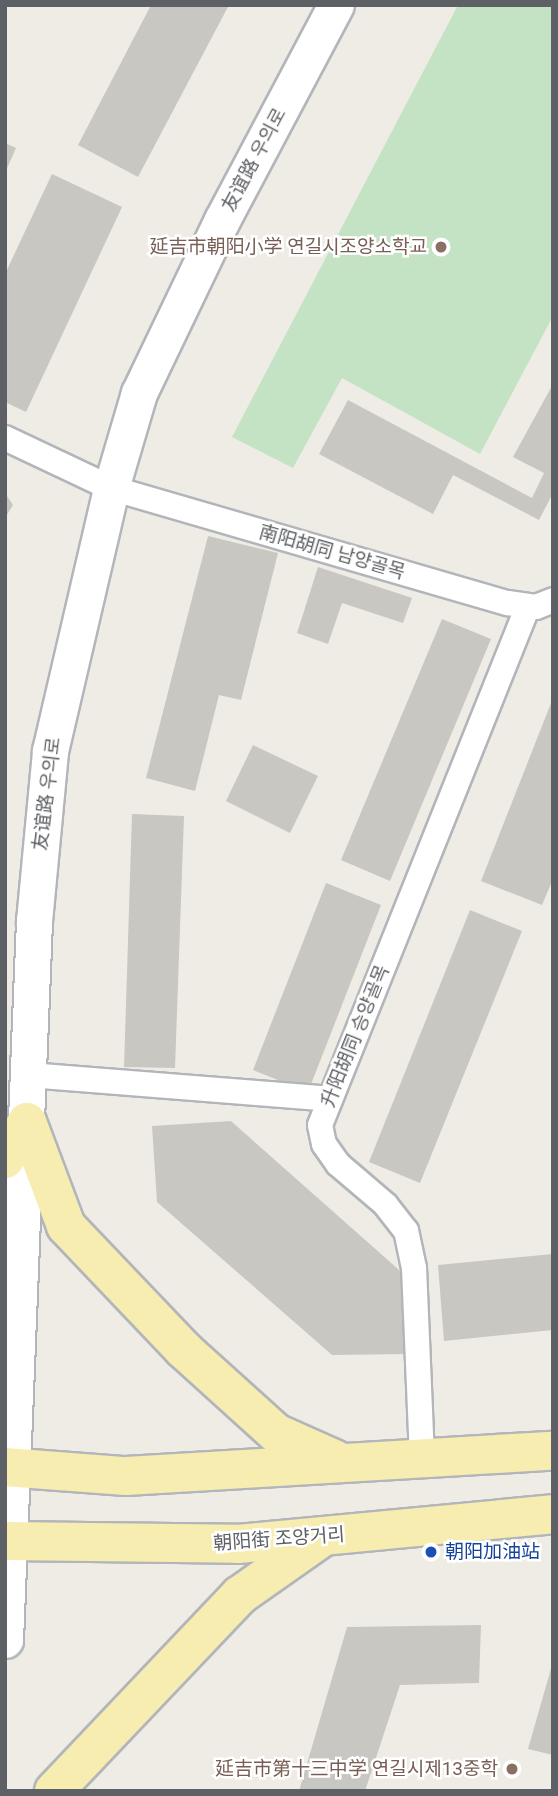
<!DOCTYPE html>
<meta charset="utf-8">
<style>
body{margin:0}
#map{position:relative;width:558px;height:1796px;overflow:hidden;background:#eeece5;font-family:Roboto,"Noto Sans SC","Noto Sans KR",sans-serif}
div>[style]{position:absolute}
.green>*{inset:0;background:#c4e3c5}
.building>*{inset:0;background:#c9c7c2}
.roads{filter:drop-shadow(2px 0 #b2b5b9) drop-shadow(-2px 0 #b2b5b9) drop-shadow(0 2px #b2b5b9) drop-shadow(0 -2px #b2b5b9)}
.street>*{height:24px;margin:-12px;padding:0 12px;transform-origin:12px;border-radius:12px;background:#fff}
.secondary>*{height:35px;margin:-17.5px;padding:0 17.5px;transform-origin:17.5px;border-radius:17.5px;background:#fff}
.primary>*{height:38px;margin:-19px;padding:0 19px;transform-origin:19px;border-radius:19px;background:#f7edb1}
.dots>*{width:19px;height:19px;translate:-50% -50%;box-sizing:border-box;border:4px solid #fff;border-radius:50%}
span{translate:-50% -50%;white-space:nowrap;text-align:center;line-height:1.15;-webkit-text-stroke:5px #fff;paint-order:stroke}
.street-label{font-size:19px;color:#5d6064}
.education-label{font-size:19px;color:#785e54}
.right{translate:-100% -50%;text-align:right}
.transit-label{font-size:19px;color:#164399}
.left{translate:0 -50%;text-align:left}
.frame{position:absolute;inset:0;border:7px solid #5d6064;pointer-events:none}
</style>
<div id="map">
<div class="green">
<i style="clip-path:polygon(458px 5px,553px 5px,553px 316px,480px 454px,342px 378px,293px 468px,232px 437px)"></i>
</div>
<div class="building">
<i style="clip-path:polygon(151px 5px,229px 5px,138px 177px,78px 145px)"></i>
<i style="clip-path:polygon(5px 143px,16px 148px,5px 173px)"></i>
<i style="clip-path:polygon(52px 174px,122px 207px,26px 412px,5px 402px,5px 274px)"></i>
<i style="clip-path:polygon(553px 384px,553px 493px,539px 520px,453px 475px,433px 514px,319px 454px,348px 400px,532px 498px,544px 473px,513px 457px)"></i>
<i style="clip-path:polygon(5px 493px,13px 505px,5px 518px)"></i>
<i style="clip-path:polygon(208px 536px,278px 553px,241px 700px,219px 695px,195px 791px,146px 778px)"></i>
<i style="clip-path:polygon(318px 567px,412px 598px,403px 623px,342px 603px,328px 644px,297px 633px)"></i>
<i style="clip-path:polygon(442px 619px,491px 639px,390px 881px,341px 860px)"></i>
<i style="clip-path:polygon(553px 698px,553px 879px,542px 905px,481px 881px)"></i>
<i style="clip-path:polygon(253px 745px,318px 776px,290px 833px,226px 801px)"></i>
<i style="clip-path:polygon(132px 814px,184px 816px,175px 1068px,124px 1067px)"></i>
<i style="clip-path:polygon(326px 883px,381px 905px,308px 1092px,253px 1070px)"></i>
<i style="clip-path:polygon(470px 910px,522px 931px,420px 1183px,369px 1162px)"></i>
<i style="clip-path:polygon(231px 1121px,407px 1277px,408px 1354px,332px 1355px,157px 1202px,152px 1126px)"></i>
<i style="clip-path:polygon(553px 1254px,553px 1330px,444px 1341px,438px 1265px)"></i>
<i style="clip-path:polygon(481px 1625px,479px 1683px,400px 1685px,365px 1791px,299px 1791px,347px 1627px)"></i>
<i style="clip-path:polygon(552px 1665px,553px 1666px,553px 1755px,528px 1749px)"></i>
</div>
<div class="roads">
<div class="street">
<i style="left:5px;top:438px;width:117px;rotate:25.3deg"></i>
<i style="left:111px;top:488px;width:413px;rotate:16.2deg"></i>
<i style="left:508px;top:603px;width:28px;rotate:8deg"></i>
<i style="left:536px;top:607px;width:18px;rotate:-22deg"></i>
<i style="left:28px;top:1075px;width:303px;rotate:4.5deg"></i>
<i style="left:422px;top:1458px;width:190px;rotate:-92.4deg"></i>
<i style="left:414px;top:1268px;width:38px;rotate:-102deg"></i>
<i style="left:406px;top:1231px;width:33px;rotate:-128deg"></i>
<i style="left:386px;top:1205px;width:63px;rotate:-139.5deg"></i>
<i style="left:338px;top:1164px;width:24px;rotate:-125deg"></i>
<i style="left:324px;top:1144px;width:19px;rotate:-102deg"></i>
<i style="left:320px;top:1125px;width:559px;rotate:-68.16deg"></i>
</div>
<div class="secondary">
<i style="left:5px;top:1640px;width:720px;rotate:-87.69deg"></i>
<i style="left:34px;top:921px;width:171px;rotate:-84.6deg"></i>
<i style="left:50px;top:751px;width:270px;rotate:-76.9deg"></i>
<i style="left:111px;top:488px;width:99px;rotate:-73.6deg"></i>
<i style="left:139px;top:393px;width:192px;rotate:-64.4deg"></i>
<i style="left:222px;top:220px;width:243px;rotate:-62.1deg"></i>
</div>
<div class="primary">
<i style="left:27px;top:1122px;width:111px;rotate:69.4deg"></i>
<i style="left:66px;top:1226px;width:170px;rotate:46.4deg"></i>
<i style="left:183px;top:1349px;width:125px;rotate:42.1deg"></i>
<i style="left:276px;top:1433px;width:64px;rotate:24.1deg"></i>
<i style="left:5px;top:1159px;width:43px;rotate:-59.3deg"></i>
<i style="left:5px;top:1467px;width:121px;rotate:4.3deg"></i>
<i style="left:126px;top:1476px;width:428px;rotate:-3.4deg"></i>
<i style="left:5px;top:1541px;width:233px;rotate:0.7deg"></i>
<i style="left:238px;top:1544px;width:316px;rotate:-5.4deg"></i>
<i style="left:54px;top:1791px;width:270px;rotate:-46.5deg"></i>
<i style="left:240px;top:1595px;width:99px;rotate:-35.1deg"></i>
</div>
</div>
<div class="dots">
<i style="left:441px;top:247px;background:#8d6e63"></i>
<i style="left:431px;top:1552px;background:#1a4fb4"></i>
<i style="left:512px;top:1769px;background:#8d6e63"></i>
</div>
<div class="street-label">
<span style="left:254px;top:160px;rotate:-62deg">友谊路 우의로</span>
<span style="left:332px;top:552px;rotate:16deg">南阳胡同 남양골목</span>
<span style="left:47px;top:794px;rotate:-83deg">友谊路 우의로</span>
<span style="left:355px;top:1036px;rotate:-68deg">升阳胡同 승양골목</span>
<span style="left:279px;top:1539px;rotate:-4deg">朝阳街 조양거리</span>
</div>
<div class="education-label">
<span class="right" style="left:427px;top:247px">延吉市朝阳小学 연길시조양소학교</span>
<span class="right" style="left:498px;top:1769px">延吉市第十三中学 연길시제13중학</span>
</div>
<div class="transit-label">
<span class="left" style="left:445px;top:1552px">朝阳加油站</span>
</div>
<div class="frame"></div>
</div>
